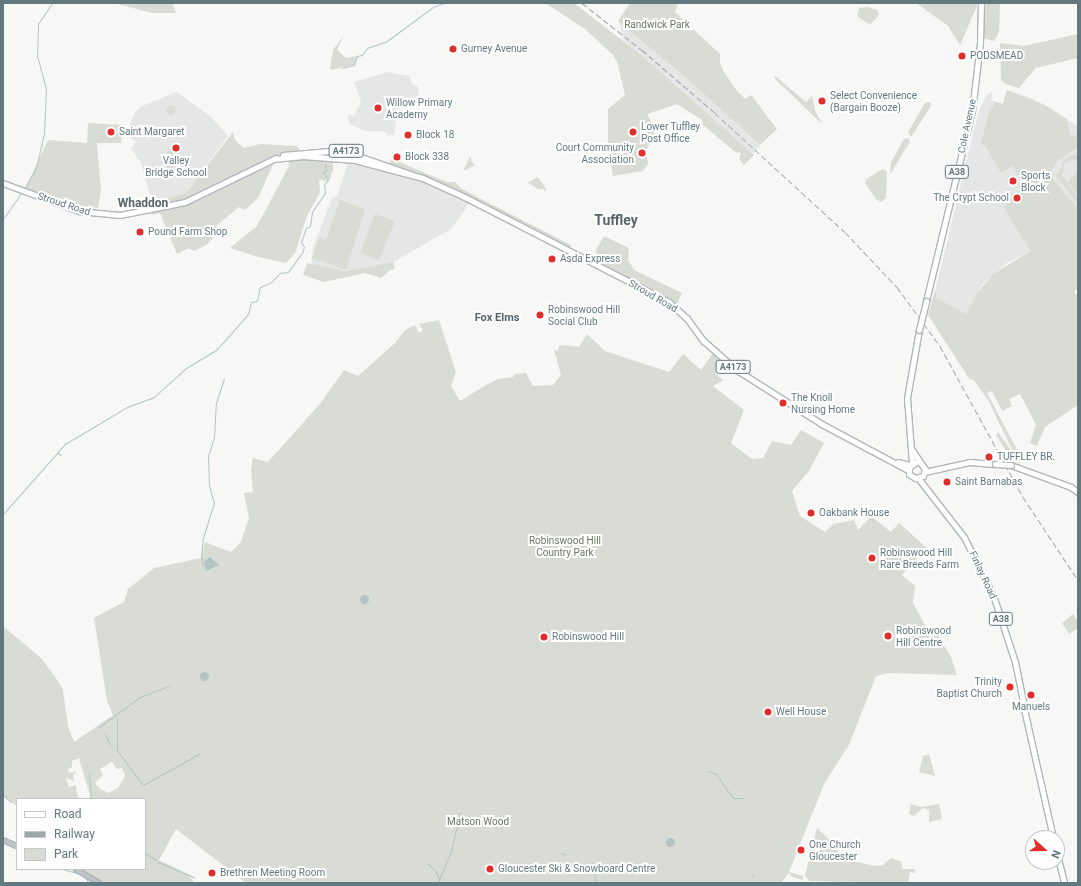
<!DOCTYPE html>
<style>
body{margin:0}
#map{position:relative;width:1081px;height:886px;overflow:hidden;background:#f7f7f5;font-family:Roboto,sans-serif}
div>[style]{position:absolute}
.built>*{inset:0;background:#e5e7e6}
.green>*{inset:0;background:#d9dcd4}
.round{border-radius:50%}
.water>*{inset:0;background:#b3c4c5}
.stream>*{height:1px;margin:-0.5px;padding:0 0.5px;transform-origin:0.5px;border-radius:0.5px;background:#b3c4c5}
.roads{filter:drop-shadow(1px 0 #b0b7b9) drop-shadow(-1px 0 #b0b7b9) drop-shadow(0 1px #b0b7b9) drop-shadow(0 -1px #b0b7b9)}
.minor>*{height:3.5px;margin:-1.75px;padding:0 1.75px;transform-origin:1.75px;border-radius:1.75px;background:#bcc3c5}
.major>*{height:4.5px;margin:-2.25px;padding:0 2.25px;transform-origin:2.25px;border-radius:2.25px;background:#fff}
.highway>*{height:5px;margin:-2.5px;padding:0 2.5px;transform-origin:2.5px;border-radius:2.5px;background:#fff}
.rail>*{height:1px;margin-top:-0.5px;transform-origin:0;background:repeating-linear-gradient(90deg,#9ea8ab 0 6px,transparent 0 9px)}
.bridges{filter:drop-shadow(1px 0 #b0b7b9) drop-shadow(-1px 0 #b0b7b9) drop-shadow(0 1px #b0b7b9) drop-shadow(0 -1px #b0b7b9)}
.major-bridge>*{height:4.5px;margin:-2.25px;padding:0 2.25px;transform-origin:2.25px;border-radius:2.25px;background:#fff}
.highway-bridge>*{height:5px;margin:-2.5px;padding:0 2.5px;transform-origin:2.5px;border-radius:2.5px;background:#fff}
.dots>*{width:11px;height:11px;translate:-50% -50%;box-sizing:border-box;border:2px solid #fff;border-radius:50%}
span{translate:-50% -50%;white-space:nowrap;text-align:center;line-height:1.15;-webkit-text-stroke:4px #fff;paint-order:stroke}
.shield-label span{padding:1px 3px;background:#fff;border:1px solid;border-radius:3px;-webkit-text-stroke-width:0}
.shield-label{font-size:9px;color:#63797f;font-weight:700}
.park-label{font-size:10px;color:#6a7762}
.poi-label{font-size:10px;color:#63797f}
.left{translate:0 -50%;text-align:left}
.right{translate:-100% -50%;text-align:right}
.street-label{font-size:10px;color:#63797f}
.neighbourhood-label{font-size:11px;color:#55666a;font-weight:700}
.quarter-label{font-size:12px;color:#55666a;font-weight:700}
.district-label{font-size:14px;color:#55666a;font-weight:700}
.frame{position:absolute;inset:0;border:4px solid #63797f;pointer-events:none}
.legend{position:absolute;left:16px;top:798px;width:130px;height:72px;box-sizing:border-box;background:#fff;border:1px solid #c1c9cc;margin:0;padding:5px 7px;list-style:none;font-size:12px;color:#63797f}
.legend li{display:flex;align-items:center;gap:8px;height:20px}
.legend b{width:20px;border:1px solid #c1c9cc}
.north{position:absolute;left:1025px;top:830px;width:40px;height:40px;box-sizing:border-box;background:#fff;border:1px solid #c1c9cc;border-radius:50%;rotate:111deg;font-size:11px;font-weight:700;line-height:16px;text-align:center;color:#63797f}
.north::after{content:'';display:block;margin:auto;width:14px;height:18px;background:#e12e2b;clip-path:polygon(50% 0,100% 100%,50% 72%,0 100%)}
</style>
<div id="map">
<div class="built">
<i style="clip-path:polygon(619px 21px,685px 77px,760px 145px,753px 154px,624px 41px)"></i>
<i style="clip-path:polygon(388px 72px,409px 76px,412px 84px,418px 87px,419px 94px,416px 101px,399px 100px,394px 134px,389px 136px,384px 131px,365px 131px,350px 124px,347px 114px,354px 116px,361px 102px,354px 82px)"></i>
<i style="clip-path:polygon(1007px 90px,1031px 98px,1078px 126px,1078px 232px,1008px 262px,982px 285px,966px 314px,937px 298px,935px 291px,979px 110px,987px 95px,993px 91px,991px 100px,1003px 104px)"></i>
<i style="clip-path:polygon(177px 92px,211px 117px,228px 136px,186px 193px,152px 203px,141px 163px,131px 149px,136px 142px,126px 134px,134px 114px,140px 107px)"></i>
<i style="clip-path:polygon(348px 163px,421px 181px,469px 204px,451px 229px,393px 262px,345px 271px,317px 266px,311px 263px,313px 248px,330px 203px,333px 197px,337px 196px)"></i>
</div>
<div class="green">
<i style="clip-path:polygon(114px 3px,172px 3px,176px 13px,152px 13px)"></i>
<i style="clip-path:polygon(545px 3px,574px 3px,641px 55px,754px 155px,744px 165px,739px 159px,741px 153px,735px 152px,702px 124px,702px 120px,677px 104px,647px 114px,653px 125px,654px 134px,646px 151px,648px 164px,643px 171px,613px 176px,608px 146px,608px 109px,625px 95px,617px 62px,613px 55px,585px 29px)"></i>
<i style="clip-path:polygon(630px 3px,678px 3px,675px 12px,720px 54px,720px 63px,724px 72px,737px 91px,745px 99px,751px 95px,777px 129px,760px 145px,685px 77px,618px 21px)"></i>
<i style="clip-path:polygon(916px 3px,977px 3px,977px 6px,960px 45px,948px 26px)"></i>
<i style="clip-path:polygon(983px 3px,1000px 3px,999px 32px,994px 41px,983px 38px)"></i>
<i style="clip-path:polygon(868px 7px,877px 10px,879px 15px,870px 25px,857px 16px,859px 8px)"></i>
<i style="clip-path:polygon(1078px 34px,1078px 58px,1036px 68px,1019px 88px,1006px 84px,1001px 80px,1000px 43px,1024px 46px)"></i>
<i style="clip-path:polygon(344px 35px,337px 50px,346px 58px,357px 56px,354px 65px,330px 70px,333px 50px)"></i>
<i style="clip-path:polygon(774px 75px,806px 102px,812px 96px,815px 110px,822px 124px,775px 79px)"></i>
<i style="clip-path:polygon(1007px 90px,1045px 105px,1067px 119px,1070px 134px,1075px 136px,1078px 133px,1078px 147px,1057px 161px,1049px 174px,1078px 209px,1078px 286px,1074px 293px,1078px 296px,1078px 405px,1045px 427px,1037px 446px,1030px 443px,1036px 425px,1020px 394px,1009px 399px,1012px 406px,1002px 411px,992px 391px,987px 393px,1022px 459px,1019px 464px,988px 400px,973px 379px,970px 380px,928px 315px,935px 291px,937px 298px,966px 314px,978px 292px,993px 274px,1031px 251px,1009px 217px,1005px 206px,1011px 197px,1011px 191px,1013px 195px,1020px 190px,1017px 184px,1022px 181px,1012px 166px,1001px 173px,986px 147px,981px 144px,990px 107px,993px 107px,995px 102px,1003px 104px)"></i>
<i style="clip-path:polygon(930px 102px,931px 106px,911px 137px,908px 132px,925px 103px)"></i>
<i class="round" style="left:166px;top:105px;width:10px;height:10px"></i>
<i style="clip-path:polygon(88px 123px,123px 125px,121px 143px,97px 143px,101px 191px,98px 208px,66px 204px,25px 189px,48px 140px,87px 143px)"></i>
<i style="clip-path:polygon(233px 132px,235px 140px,244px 148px,260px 144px,297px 146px,300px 150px,272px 156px,274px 162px,258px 198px,245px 210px,239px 207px,216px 226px,216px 235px,206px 245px,194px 251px,189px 248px,177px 254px,160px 213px,152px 215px,149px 204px,186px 193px)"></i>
<i style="clip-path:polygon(904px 139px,908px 138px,910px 142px,890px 174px,891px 162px)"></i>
<i style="clip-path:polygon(170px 148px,181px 154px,172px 170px,161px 163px)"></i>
<i style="clip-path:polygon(1071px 155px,1078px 155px,1078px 158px,1065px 163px,1062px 175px,1078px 199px,1078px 204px,1055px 175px,1059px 174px,1063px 161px)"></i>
<i style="clip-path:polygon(470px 157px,474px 166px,463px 171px)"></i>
<i style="clip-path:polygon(309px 158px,333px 160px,333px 170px,329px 181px,319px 180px,320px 192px,307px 216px,295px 253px,286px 263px,258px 257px,230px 248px,257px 226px,289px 166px,288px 160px)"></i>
<i style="clip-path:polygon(392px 159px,447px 182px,455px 182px,462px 189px,571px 245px,568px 251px,477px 204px,388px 165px)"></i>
<i style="clip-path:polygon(883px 169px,887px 172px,886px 198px,881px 202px,876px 199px,865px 183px,866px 179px)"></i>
<i style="clip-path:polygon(1078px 172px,1078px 195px,1067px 182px)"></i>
<i style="clip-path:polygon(538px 177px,546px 189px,545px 192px,544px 189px,538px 189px,529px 183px,527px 185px,529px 182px)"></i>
<i style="clip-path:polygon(340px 200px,365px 209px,346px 270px,312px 258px,319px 238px,326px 240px)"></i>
<i style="clip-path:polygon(375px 214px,395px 221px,379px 260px,360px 253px)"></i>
<i style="clip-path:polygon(604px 236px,629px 248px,628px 260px,634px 270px,682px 293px,677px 304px,597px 263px,596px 250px)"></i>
<i style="clip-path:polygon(393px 262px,395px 269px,390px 270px,381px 278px,365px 273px,324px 282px,303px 275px,307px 263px,345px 271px)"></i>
<i style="clip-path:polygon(evenodd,439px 320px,456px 372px,451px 386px,460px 401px,486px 385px,498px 379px,513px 377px,515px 374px,526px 373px,533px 386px,553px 385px,561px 375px,554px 350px,558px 351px,559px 346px,565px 345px,579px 347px,587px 334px,605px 351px,669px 372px,683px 354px,701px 370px,713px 353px,726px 364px,715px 373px,723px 380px,713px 386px,744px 410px,731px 443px,752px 459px,763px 458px,772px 441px,791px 445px,801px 430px,824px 443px,809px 471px,792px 491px,800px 516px,825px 532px,833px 524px,854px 520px,858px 530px,871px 516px,891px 532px,899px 523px,927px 548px,902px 575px,915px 586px,913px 603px,926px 627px,935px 630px,951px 657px,957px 675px,888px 673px,876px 676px,849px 745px,824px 784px,789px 872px,803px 876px,803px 880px,792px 877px,789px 873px,781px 883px,246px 883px,176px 829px,159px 860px,190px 875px,194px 883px,100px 883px,78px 869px,145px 869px,145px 799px,91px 799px,79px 758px,72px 761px,72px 767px,68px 769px,69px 773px,77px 771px,73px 775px,74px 781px,66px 778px,69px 787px,76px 785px,78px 799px,17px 799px,17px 806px,3px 795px,3px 626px,42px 659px,58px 681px,63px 690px,68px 726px,74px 742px,93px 729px,113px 715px,107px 701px,94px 618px,124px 602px,128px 589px,154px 568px,201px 558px,205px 542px,231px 552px,241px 542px,249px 518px,244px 493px,253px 492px,251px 469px,253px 458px,268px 462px,319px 405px,344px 370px,358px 376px,395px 343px,405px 330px,415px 325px,419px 333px,423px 330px,419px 324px,439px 320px,112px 762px,117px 769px,122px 768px,125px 776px,118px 788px,109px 793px,100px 789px,95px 783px,103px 775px,100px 769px,112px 762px)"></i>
<i style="clip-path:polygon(998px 432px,1016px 457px,1014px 464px,996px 435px)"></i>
<i style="clip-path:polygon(1073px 614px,1078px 621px,1078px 628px,1069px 634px,1062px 623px)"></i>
<i style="clip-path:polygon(929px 754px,935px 776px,919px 772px,923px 756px)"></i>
<i style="clip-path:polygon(911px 804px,921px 807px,939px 804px,942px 819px,929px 822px,929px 810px,923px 808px,914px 816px,909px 814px)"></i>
<i style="clip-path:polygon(817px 828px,834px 844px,841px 858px,874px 866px,883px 865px,891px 858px,902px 862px,902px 869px,915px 869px,915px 873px,910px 872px,908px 883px,809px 881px,805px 876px)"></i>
</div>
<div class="water">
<i style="clip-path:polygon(210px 557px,219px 565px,206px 571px,204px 562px)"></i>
<i class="round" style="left:359.5px;top:594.5px;width:9px;height:9px"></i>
<i class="round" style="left:199.5px;top:671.5px;width:9px;height:9px"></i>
<i class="round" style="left:665.5px;top:837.5px;width:9px;height:9px"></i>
</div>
<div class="stream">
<i style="left:342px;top:68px;width:12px;rotate:-14deg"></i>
<i style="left:354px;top:65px;width:9px;rotate:-72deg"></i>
<i style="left:357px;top:56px;width:5px;rotate:-11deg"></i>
<i style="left:362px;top:55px;width:9px;rotate:-54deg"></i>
<i style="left:367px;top:48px;width:21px;rotate:-19deg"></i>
<i style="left:387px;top:41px;width:57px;rotate:-36.5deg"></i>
<i style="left:433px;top:7px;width:12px;rotate:-20deg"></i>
<i style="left:24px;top:189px;width:24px;rotate:-60deg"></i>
<i style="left:36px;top:168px;width:35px;rotate:-77deg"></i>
<i style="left:44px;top:134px;width:45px;rotate:-87.5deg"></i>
<i style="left:46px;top:89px;width:34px;rotate:-105deg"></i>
<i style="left:37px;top:56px;width:32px;rotate:-88deg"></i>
<i style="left:38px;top:24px;width:25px;rotate:-56deg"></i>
<i style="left:3px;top:219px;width:33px;rotate:-55deg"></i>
<i style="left:57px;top:453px;width:4px;rotate:27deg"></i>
<i style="left:3px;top:514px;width:94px;rotate:-48.5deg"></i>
<i style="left:65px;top:444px;width:72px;rotate:-30.8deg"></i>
<i style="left:127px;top:407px;width:29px;rotate:-20deg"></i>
<i style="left:154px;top:397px;width:43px;rotate:-42.2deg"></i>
<i style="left:186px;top:368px;width:35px;rotate:-31deg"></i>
<i style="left:216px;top:350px;width:18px;rotate:-47deg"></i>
<i style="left:228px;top:337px;width:30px;rotate:-49deg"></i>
<i style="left:248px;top:314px;width:12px;rotate:-76deg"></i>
<i style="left:251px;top:302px;width:6px;rotate:-9deg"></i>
<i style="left:257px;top:301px;width:14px;rotate:-78deg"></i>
<i style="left:260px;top:287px;width:11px;rotate:-22deg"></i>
<i style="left:270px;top:283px;width:14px;rotate:-45deg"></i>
<i style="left:280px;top:273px;width:8px;rotate:-7deg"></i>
<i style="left:288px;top:272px;width:24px;rotate:-54deg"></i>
<i style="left:302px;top:253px;width:6px;rotate:-72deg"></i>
<i style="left:304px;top:247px;width:6px;rotate:-121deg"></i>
<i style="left:301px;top:242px;width:15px;rotate:-70deg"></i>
<i style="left:306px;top:228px;width:4px;rotate:-27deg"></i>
<i style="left:310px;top:226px;width:14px;rotate:-82deg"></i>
<i style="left:312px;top:212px;width:23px;rotate:-56deg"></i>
<i style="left:325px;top:193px;width:8px;rotate:-97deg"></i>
<i style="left:324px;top:185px;width:7px;rotate:-56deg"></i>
<i style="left:328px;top:179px;width:9px;rotate:-126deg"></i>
<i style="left:323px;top:172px;width:3px;rotate:-18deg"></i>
<i style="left:326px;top:171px;width:7px;rotate:-98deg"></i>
<i style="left:203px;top:566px;width:10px;rotate:-101deg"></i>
<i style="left:201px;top:556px;width:18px;rotate:-84deg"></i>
<i style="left:203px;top:538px;width:37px;rotate:-73deg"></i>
<i style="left:214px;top:503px;width:19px;rotate:-106deg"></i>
<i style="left:209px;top:485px;width:29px;rotate:-92deg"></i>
<i style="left:208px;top:456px;width:19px;rotate:-72deg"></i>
<i style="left:214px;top:438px;width:35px;rotate:-87deg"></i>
<i style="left:216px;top:403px;width:26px;rotate:-72deg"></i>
<i style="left:117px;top:718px;width:32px;rotate:90deg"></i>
<i style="left:117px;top:750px;width:42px;rotate:53.7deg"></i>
<i style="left:99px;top:727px;width:51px;rotate:-36.2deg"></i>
<i style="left:140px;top:697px;width:31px;rotate:-21deg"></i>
<i style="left:105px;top:734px;width:12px;rotate:66deg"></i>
<i style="left:708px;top:771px;width:9px;rotate:21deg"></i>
<i style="left:716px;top:774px;width:29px;rotate:55deg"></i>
<i style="left:733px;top:798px;width:10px"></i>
<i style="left:89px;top:772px;width:27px;rotate:86deg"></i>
<i style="left:143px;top:785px;width:64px;rotate:-29deg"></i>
<i style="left:3px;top:795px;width:11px;rotate:41deg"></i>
<i style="left:3px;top:838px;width:3px;rotate:18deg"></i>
<i style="left:145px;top:853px;width:13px;rotate:32deg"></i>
<i style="left:561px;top:853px;width:5px;rotate:22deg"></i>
<i style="left:158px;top:862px;width:39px;rotate:23deg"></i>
<i style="left:592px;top:863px;width:20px;rotate:79deg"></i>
<i style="left:428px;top:864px;width:9px;rotate:41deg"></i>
<i style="left:435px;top:870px;width:10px;rotate:66deg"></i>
<i style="left:62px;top:869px;width:20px;rotate:15deg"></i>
<i style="left:752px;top:874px;width:2px;rotate:63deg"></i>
<i style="left:83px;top:875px;width:10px;rotate:53deg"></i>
<i style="left:438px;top:882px;width:33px;rotate:-67deg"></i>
<i style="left:451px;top:852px;width:41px;rotate:-77.3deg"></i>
</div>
<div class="roads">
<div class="minor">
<i style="left:3px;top:840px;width:15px;rotate:23deg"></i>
<i style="left:76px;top:869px;width:27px;rotate:31deg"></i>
</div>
<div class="major">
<i style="left:283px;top:155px;width:58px;rotate:-4.9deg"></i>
<i style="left:341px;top:150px;width:76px;rotate:19.1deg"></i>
<i style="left:274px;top:159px;width:29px;rotate:-6deg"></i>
<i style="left:303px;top:156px;width:52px;rotate:4.4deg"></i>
<i style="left:355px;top:160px;width:70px;rotate:14.8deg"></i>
<i style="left:423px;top:178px;width:46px;rotate:24.3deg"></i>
<i style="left:465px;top:197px;width:229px;rotate:27.2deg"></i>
<i style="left:669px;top:302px;width:24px;rotate:42deg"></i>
<i style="left:687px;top:318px;width:29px;rotate:54deg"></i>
<i style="left:704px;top:341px;width:44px;rotate:41.3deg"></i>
<i style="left:737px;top:370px;width:101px;rotate:32.4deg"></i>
<i style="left:822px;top:424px;width:98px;rotate:28.1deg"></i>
<i style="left:3px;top:183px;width:81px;rotate:20.2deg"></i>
<i style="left:79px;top:211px;width:41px;rotate:5.6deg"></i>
<i style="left:120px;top:215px;width:66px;rotate:-11.3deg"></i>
<i style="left:185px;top:202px;width:101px;rotate:-25.8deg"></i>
<i style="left:898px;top:462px;width:12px;rotate:14deg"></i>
<i style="left:1011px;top:465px;width:64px;rotate:20.1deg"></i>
<i style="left:1071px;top:487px;width:9px;rotate:36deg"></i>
<i style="left:925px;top:472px;width:46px;rotate:-12.5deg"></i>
<i style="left:970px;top:462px;width:25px;rotate:5deg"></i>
</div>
<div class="highway">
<i style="left:926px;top:301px;width:195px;rotate:-76.4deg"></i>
<i style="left:972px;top:111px;width:68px;rotate:-83.3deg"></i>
<i style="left:980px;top:43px;width:40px;rotate:-88.6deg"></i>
<i style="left:912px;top:450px;width:23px;rotate:56deg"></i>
<i style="left:925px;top:469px;width:7px;rotate:106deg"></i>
<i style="left:923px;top:476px;width:8px;rotate:166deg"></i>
<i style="left:915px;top:478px;width:7px;rotate:-146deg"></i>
<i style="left:909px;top:474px;width:7px;rotate:-90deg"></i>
<i style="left:909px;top:467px;width:11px;rotate:-34deg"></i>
<i style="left:912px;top:463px;width:65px;rotate:-94.4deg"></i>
<i style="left:907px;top:398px;width:69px;rotate:-80deg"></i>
<i style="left:918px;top:478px;width:75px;rotate:52.1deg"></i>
<i style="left:964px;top:537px;width:68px;rotate:63.8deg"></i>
<i style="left:994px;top:598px;width:67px;rotate:71.8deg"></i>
<i style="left:1015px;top:662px;width:50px;rotate:78.5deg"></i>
<i style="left:1024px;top:709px;width:132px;rotate:77.3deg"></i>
<i style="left:1057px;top:854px;width:30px;rotate:76deg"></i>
</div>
</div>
<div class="rail">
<i style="left:582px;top:3px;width:76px;rotate:38.1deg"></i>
<i style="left:642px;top:50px;width:96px;rotate:40.8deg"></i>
<i style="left:715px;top:113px;width:176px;rotate:42.5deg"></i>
<i style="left:845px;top:232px;width:76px;rotate:46.6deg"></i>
<i style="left:897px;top:287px;width:73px;rotate:53.9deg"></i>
<i style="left:940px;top:346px;width:172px;rotate:61.2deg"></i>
<i style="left:1023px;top:497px;width:100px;rotate:56.5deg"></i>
</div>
<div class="bridges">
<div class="major-bridge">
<i style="left:995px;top:464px;width:16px;rotate:4deg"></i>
</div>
<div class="highway-bridge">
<i style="left:919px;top:330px;width:30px;rotate:-76deg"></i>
</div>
</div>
<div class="dots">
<i style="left:453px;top:49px;background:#e12e2b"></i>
<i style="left:962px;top:56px;background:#e12e2b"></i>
<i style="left:822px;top:101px;background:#e12e2b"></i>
<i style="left:378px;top:108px;background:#e12e2b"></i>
<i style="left:111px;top:132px;background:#e12e2b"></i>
<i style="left:633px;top:132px;background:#e12e2b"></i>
<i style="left:408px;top:135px;background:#e12e2b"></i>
<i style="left:176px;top:148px;background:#e12e2b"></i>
<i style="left:642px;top:153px;background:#e12e2b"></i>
<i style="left:397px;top:157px;background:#e12e2b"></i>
<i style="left:1013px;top:181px;background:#e12e2b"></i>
<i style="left:1017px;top:198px;background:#e12e2b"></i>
<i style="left:140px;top:232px;background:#e12e2b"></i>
<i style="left:552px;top:259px;background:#e12e2b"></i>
<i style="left:540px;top:315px;background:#e12e2b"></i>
<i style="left:783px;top:403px;background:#e12e2b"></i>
<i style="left:989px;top:457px;background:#e12e2b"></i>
<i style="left:947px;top:482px;background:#e12e2b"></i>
<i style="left:811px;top:513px;background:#e12e2b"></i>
<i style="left:872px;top:558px;background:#e12e2b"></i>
<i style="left:888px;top:636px;background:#e12e2b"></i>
<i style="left:544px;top:637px;background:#e12e2b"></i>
<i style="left:1010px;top:687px;background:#e12e2b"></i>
<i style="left:1031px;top:695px;background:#e12e2b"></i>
<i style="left:768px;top:712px;background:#e12e2b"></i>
<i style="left:801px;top:850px;background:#e12e2b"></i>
<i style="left:490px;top:869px;background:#e12e2b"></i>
<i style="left:212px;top:873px;background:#e12e2b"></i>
</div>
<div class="shield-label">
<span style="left:346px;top:151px">A4173</span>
<span style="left:957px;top:172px">A38</span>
<span style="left:733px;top:367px">A4173</span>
<span style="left:1001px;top:619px">A38</span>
</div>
<div class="park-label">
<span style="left:657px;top:25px">Randwick Park</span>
<span style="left:565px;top:546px">Robinswood Hill<br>Country Park</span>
<span style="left:478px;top:822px">Matson Wood</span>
</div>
<div class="poi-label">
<span class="left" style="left:461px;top:49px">Gurney Avenue</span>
<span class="left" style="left:970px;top:56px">PODSMEAD</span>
<span class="left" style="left:830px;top:101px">Select Convenience<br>(Bargain Booze)</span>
<span class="left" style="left:386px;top:108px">Willow Primary<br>Academy</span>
<span class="left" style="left:641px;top:132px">Lower Tuffley<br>Post Office</span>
<span class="left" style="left:119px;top:132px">Saint Margaret</span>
<span class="left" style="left:416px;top:135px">Block 18</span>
<span class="right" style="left:634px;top:153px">Court Community<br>Association</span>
<span class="left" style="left:405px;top:157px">Block 338</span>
<span style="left:176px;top:166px">Valley<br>Bridge School</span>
<span class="left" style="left:1021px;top:181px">Sports<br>Block</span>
<span class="right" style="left:1009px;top:198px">The Crypt School</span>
<span class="left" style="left:148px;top:232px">Pound Farm Shop</span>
<span class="left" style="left:560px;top:259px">Asda Express</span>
<span class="left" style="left:548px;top:315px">Robinswood Hill<br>Social Club</span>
<span class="left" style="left:791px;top:403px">The Knoll<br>Nursing Home</span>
<span class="left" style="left:997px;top:457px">TUFFLEY BR.</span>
<span class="left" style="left:955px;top:482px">Saint Barnabas</span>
<span class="left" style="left:819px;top:513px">Oakbank House</span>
<span class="left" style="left:880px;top:558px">Robinswood Hill<br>Rare Breeds Farm</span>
<span class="left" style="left:896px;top:636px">Robinswood<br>Hill Centre</span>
<span class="left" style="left:552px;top:637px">Robinswood Hill</span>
<span class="right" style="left:1002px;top:687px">Trinity<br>Baptist Church</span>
<span style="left:1031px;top:707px">Manuels</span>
<span class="left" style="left:776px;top:712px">Well House</span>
<span class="left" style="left:809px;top:850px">One Church<br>Gloucester</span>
<span class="left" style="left:498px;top:869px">Gloucester Ski &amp; Snowboard Centre</span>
<span class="left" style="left:220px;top:873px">Brethren Meeting Room</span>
</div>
<div class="street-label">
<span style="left:967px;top:126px;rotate:-78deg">Cole Avenue</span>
<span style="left:64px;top:204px;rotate:18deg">Stroud Road</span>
<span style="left:653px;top:296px;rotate:30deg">Stroud Road</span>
<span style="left:983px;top:575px;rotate:65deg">Finlay Road</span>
</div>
<div class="neighbourhood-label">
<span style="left:497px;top:318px">Fox Elms</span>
</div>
<div class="quarter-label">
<span style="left:143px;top:204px">Whaddon</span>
</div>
<div class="district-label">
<span style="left:616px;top:220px">Tuffley</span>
</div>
<div class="frame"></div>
<ul class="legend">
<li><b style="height:5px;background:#fff"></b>Road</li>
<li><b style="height:5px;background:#9ea8ab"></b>Railway</li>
<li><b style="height:11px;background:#d9dcd4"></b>Park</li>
</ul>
<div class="north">N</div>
</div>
